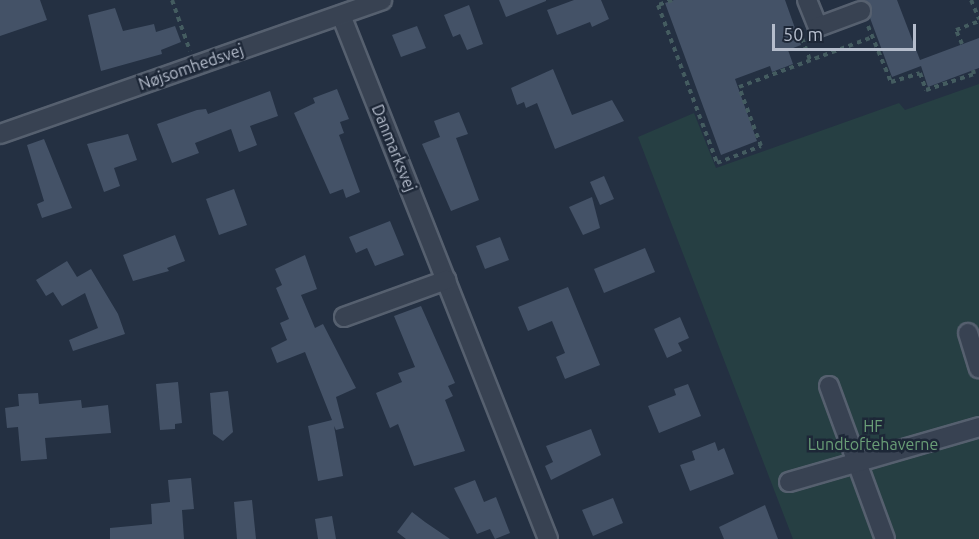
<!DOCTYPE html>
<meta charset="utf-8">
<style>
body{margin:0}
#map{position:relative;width:979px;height:539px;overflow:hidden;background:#243042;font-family:Ubuntu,sans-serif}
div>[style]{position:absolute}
.green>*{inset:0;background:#263f43}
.building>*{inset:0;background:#445267}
.path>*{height:4px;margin-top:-2px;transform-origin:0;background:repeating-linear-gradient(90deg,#445c60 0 4.5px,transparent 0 9px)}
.roads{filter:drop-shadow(2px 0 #56606f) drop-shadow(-2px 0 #56606f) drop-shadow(0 2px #56606f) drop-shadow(0 -2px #56606f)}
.minor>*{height:18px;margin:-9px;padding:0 9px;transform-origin:9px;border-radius:9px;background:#384252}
span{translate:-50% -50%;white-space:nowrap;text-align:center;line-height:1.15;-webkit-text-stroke:5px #1d2737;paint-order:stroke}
.street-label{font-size:16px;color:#b5bdcc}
.park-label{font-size:16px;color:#6a9f77}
.scale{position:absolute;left:772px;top:24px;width:144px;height:27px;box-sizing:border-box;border:3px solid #b5bdcc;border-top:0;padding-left:8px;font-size:18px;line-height:21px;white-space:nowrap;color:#b5bdcc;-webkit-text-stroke:4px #1d2737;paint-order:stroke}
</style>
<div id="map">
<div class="green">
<i style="clip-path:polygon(979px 84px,979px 539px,793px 539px,638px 137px,694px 113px,716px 168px,899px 103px,905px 110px)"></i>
</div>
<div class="building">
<i style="clip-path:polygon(0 0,40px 0,47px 20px,0 36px)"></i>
<i style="clip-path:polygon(499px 0,546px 0,546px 1px,506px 17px)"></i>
<i style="clip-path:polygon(574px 0,601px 0,609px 19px,592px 27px,590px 22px,557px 35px,547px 10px)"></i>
<i style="clip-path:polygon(674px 0,785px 0,801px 45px,788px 50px,793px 64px,772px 72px,770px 66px,735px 79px,757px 141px,721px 155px,665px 3px)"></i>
<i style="clip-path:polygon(863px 0,897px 0,920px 60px,979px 38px,979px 68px,928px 87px,921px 66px,892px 77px,870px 18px,871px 7px)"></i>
<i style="clip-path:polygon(469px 5px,483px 44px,467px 50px,460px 34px,453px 37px,444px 15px)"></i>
<i style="clip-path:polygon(115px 8px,123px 31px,154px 24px,156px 32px,175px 26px,181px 42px,161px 50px,162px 54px,101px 71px,88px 15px)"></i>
<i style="clip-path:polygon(417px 26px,426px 48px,401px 57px,392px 35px)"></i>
<i style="clip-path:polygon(553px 69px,572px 115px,612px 100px,624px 121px,555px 149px,537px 103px,526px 108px,524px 102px,517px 105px,511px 88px)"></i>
<i style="clip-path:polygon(337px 89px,349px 119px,340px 122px,344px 133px,339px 135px,360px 192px,346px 198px,343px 189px,330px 194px,294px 113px,315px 103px,313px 98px)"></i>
<i style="clip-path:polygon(270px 91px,278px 116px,250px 126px,257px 145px,239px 152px,231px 129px,195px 143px,199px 153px,172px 163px,157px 124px,197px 110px,206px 109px,208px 114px)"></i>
<i style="clip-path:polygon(459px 112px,468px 134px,456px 138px,479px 200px,451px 211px,422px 144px,440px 137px,434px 121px)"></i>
<i style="clip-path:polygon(128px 134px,137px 160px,114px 168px,120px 186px,104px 192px,87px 144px)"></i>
<i style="clip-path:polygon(44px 139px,72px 208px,42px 218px,37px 204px,44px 201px,27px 145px)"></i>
<i style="clip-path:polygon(604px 176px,614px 199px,600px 205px,590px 182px)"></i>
<i style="clip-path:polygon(234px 189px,247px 225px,219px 235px,206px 199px)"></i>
<i style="clip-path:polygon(592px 197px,600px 228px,583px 235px,569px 207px)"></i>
<i style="clip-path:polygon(390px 221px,404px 255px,375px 266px,367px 248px,356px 253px,349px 237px)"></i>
<i style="clip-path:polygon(175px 235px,185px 261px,167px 268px,169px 271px,133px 281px,123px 255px)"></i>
<i style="clip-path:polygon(500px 237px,509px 260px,485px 269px,476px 246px)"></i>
<i style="clip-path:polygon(645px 248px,655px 272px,604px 293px,594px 269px)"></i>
<i style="clip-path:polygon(305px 255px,317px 289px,301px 295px,315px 328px,323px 324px,356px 388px,336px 397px,344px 428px,336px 430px,334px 426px,343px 476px,318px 481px,308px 426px,332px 420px,305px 352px,277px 363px,271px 348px,287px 340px,280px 323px,289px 319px,276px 288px,282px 285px,275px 269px)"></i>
<i style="clip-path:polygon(67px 261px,77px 277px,91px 269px,118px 314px,125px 334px,73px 351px,69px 340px,98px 328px,85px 293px,62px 306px,53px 292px,46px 296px,36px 280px)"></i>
<i style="clip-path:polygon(568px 287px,600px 365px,565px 379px,556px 357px,565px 353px,552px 321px,528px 331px,518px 307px)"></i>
<i style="clip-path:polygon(421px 306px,455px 383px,448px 386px,453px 396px,445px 400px,465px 451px,414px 466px,398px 424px,390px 428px,376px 393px,402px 382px,398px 373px,415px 367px,394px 316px)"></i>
<i style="clip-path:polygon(680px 317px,689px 338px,678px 343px,682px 351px,667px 358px,654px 329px)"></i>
<i style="clip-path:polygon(178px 382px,182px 423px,175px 424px,175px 429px,160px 430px,156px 384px)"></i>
<i style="clip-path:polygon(688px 384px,701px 416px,659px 433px,648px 406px,676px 395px,674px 389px)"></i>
<i style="clip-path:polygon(228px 391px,233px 432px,223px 441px,213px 434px,210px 393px)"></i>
<i style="clip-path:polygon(38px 393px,39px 404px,81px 400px,82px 408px,108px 405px,111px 433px,45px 438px,47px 459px,21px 461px,18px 427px,7px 428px,5px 408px,19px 406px,18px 394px)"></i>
<i style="clip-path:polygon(591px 429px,601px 455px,551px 480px,545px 466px,553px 462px,546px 446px)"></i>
<i style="clip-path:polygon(715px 442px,718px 451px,724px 448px,734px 474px,690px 491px,680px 465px,695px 460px,692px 451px)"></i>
<i style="clip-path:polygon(191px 478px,194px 509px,182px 510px,184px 539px,110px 539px,110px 528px,152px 524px,151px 504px,170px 502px,168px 480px)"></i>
<i style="clip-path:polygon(475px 480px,484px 502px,496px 497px,510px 533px,495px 539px,490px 529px,477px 534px,454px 488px)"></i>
<i style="clip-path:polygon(613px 498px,623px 523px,593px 536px,582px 510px)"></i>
<i style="clip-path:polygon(252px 500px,256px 539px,237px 539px,234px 502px)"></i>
<i style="clip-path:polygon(765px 505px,778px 539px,724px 539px,719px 527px)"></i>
<i style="clip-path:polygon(412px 512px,425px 522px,450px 539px,406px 539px,397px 532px)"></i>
<i style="clip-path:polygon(332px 516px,336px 539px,318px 539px,315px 519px)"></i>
</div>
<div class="path">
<i style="left:172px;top:0;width:54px;rotate:70.6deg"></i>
<i style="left:672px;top:0;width:15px;rotate:160deg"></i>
<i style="left:658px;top:5px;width:169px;rotate:69.5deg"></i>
<i style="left:717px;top:163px;width:47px;rotate:-21.1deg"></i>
<i style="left:761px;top:146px;width:63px;rotate:-110.4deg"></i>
<i style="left:739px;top:87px;width:143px;rotate:-20.5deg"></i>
<i style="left:971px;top:0;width:21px;rotate:67deg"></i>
<i style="left:868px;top:26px;width:61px;rotate:67.7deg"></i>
<i style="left:891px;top:82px;width:30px;rotate:-17deg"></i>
<i style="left:920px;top:73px;width:18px;rotate:71deg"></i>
<i style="left:926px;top:90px;width:51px;rotate:-18.4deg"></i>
<i style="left:974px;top:74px;width:4px;rotate:-104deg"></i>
<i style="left:802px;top:38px;width:23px;rotate:70deg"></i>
<i style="left:962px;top:44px;width:15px;rotate:-113deg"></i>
<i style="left:956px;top:30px;width:25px;rotate:-21deg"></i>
</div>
<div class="roads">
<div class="minor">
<i style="left:807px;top:0;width:29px;rotate:68deg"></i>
<i style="left:818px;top:27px;width:46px;rotate:-20.4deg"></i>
<i style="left:341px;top:15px;width:563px;rotate:68.44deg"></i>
<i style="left:0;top:134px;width:405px;rotate:-19.3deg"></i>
<i style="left:344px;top:317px;width:109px;rotate:-19.9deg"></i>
<i style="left:968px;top:333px;width:37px;rotate:73deg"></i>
<i style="left:829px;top:386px;width:163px;rotate:69.9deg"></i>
<i style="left:789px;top:482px;width:198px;rotate:-16.1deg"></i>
</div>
</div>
<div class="street-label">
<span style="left:191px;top:67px;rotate:-19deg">Nøjsomhedsvej</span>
<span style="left:394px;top:148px;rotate:68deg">Danmarksvej</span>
</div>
<div class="park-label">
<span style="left:873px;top:435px">HF<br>Lundtoftehaverne</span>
</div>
<div class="scale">50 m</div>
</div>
